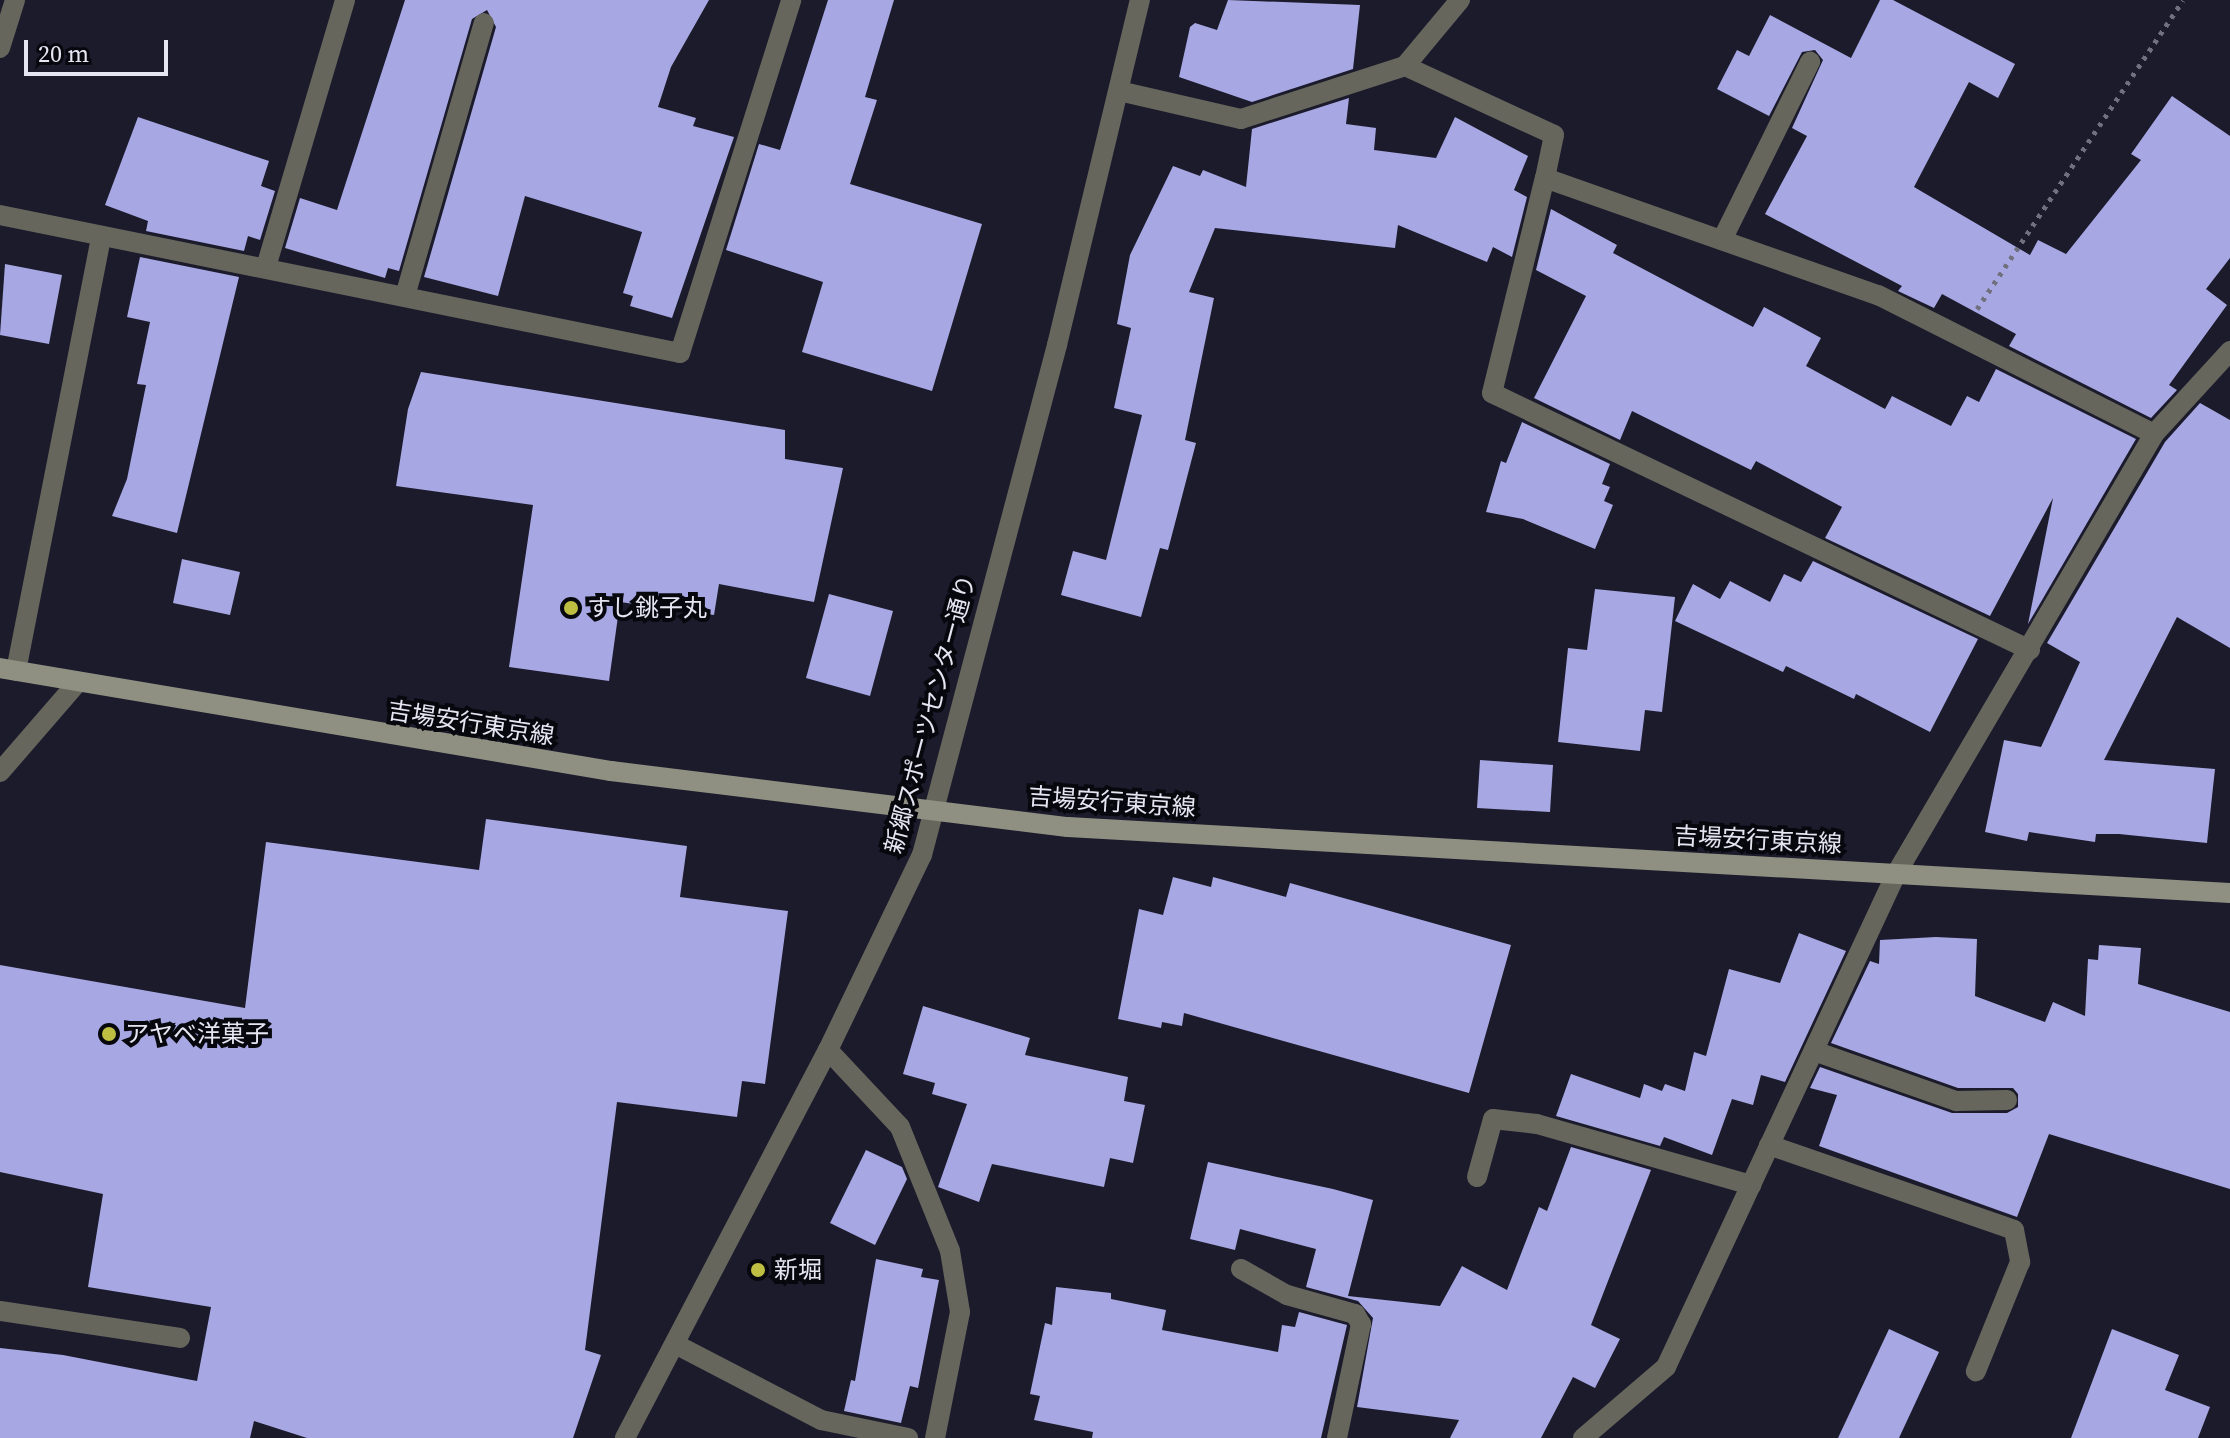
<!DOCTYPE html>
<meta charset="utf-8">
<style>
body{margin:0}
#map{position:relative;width:2230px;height:1438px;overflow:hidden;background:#1b1b2c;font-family:"Source Serif 4","Noto Sans JP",serif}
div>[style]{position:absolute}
.building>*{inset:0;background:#a7a7e3}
.path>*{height:5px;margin-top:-2.5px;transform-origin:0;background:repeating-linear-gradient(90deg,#70707f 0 4px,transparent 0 10px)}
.service>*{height:20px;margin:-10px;padding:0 10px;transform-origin:10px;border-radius:10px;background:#66665d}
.minor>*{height:20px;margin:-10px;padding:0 10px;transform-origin:10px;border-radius:10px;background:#66665d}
.tertiary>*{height:20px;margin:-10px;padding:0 10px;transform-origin:10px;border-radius:10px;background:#66665d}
.secondary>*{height:20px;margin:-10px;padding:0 10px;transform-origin:10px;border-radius:10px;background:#8f9081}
.dots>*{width:22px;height:22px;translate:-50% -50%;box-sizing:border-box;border:4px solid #07070e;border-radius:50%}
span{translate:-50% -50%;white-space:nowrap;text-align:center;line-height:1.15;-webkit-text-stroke:8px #07070e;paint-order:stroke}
.poi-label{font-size:24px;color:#e5e6f2}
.left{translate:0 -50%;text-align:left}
.street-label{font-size:24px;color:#e5e6f2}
.scale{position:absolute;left:24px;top:40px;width:144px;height:36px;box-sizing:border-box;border:4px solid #e5e6f2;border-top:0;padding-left:10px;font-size:24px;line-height:28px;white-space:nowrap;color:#e5e6f2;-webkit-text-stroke:6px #07070e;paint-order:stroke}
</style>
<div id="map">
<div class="building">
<i style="clip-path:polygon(405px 0,709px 0,671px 67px,658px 107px,696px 118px,693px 126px,734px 137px,672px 318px,630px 306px,633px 296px,623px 293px,642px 232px,525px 196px,498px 296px,424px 277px,496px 27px,487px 10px,472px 19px,399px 271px,388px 268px,385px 278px,285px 248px,300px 198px,337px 210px)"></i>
<i style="clip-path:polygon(828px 0,894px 0,865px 97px,877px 100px,850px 184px,982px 224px,932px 391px,802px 352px,823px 282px,726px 250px,759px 144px,780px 150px)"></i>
<i style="clip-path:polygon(1228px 0,1360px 5px,1353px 69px,1252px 102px,1179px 77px,1190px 27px,1195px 23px,1217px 30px)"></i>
<i style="clip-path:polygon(1880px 0,1893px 0,2015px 64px,1998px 98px,1969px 82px,1914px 187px,2030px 255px,2038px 240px,2066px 254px,2141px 160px,2131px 154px,2172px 96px,2230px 136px,2230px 258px,2206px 289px,2227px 305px,2169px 385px,2177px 390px,2151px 418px,2009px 346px,2016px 334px,1942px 294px,1934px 308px,1898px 291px,1902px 286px,1765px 214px,1807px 136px,1792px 128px,1823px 60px,1815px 50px,1802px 52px,1769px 116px,1717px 89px,1737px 50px,1749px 56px,1770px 15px,1851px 58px)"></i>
<i style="clip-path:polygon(1349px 98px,1346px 124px,1376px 128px,1374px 150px,1436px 158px,1455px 117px,1528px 156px,1514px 190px,1527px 197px,1512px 257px,1493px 247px,1487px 262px,1398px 225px,1395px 248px,1215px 228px,1189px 292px,1214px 298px,1185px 440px,1196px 443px,1168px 550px,1160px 548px,1141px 617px,1061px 595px,1073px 551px,1106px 560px,1142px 415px,1114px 408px,1131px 328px,1117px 324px,1130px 255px,1173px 166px,1200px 176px,1203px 170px,1246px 187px,1252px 129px)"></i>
<i style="clip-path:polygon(138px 117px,269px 161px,261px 186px,275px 191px,260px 240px,248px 236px,244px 251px,146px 231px,148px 221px,105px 205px)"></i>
<i style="clip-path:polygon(1551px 209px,1617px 245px,1613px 253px,1753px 327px,1764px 307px,1821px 338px,1806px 366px,1885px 409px,1892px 396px,1951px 426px,1967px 396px,1979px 402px,1996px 369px,2136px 439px,2028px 624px,2053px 498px,1990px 616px,1825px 538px,1842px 507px,1756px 461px,1751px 470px,1632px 411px,1620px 440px,1534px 398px,1586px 296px,1536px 270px)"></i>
<i style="clip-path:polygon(140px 257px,239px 277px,177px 533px,112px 516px,127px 479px,146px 385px,137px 384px,150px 322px,127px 317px)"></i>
<i style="clip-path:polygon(5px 264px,62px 275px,49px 344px,0 335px)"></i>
<i style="clip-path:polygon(421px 372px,785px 430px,785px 459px,843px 468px,814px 602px,719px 584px,714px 615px,620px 602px,609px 681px,509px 667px,533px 505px,396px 486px,408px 409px)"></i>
<i style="clip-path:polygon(2200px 403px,2230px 420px,2230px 648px,2177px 617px,2104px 760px,2215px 769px,2207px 843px,2119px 834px,2096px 834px,2095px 842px,2029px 832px,2027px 841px,1985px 832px,2004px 740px,2041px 747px,2080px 662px,2047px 643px,2165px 442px)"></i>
<i style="clip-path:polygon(1522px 422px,1610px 464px,1602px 484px,1610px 487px,1604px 501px,1613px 505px,1595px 549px,1523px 519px,1486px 512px,1501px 461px,1506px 463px)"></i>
<i style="clip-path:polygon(182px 559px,240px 572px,230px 615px,173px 603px)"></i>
<i style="clip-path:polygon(1813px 561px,1978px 639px,1930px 732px,1856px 694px,1854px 699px,1786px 666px,1783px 672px,1675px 621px,1693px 584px,1720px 599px,1730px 581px,1770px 602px,1784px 574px,1801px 582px)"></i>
<i style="clip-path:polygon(1595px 589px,1675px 597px,1662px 712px,1645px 710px,1640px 751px,1558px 742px,1568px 648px,1587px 650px)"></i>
<i style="clip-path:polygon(829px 594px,893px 611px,870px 696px,806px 678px)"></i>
<i style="clip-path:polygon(1480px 760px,1553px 765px,1550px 812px,1477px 808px)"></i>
<i style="clip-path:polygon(486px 819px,687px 846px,680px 897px,788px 911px,765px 1084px,742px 1081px,737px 1117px,617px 1102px,585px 1350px,601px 1355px,573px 1438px,307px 1438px,254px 1421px,250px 1438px,0 1438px,0 1348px,63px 1355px,197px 1381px,211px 1307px,88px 1287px,103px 1194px,0 1172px,0 965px,245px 1008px,266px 842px,479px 870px)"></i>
<i style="clip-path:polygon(1173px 877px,1211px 887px,1213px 877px,1286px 897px,1290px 883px,1511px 945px,1469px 1093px,1184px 1013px,1182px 1026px,1162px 1022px,1161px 1028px,1118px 1019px,1139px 909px,1163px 915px)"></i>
<i style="clip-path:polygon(1799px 933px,1846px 951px,1785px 1082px,1761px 1075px,1753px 1105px,1732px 1099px,1712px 1155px,1664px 1137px,1660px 1146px,1556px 1116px,1571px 1074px,1640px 1098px,1644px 1084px,1662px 1091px,1665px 1084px,1685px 1091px,1694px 1052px,1706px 1056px,1729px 969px,1780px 983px)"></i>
<i style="clip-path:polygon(1936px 937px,1977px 939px,1975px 996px,2045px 1022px,2053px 1002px,2085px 1016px,2088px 959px,2098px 960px,2099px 945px,2141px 948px,2138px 984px,2230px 1012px,2230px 1189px,2049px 1134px,2017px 1217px,1819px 1146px,1837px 1095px,1810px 1088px,1820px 1067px,1952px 1113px,2007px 1113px,2018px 1107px,2018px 1094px,2013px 1088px,1958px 1088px,1831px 1043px,1870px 961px,1879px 964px,1880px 940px)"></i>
<i style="clip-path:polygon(923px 1006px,1030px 1038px,1025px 1055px,1128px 1077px,1124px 1101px,1145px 1105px,1133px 1163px,1110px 1158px,1104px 1187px,992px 1164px,979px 1202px,938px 1187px,967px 1104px,932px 1094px,935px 1083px,903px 1074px)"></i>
<i style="clip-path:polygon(1571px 1147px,1651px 1170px,1591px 1325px,1620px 1339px,1595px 1388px,1573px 1377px,1541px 1438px,1450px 1438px,1459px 1420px,1357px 1407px,1373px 1318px,1358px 1301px,1306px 1287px,1316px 1249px,1240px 1229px,1235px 1250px,1190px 1239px,1208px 1162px,1333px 1189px,1373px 1200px,1348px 1296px,1440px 1306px,1462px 1266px,1507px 1290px,1539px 1207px,1547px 1211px)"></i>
<i style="clip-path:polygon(866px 1150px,902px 1167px,907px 1179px,875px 1245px,830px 1223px)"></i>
<i style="clip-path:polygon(876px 1259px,923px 1269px,921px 1277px,939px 1280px,918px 1388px,910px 1386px,901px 1423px,844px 1411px,851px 1380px,855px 1381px)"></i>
<i style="clip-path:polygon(1056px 1287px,1111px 1293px,1111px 1299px,1166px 1310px,1162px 1330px,1278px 1352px,1282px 1325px,1295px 1327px,1299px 1312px,1347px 1325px,1321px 1438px,1092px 1438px,1093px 1432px,1034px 1420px,1040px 1396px,1030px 1394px,1045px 1323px,1052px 1325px)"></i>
<i style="clip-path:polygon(1889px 1329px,1939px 1352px,1899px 1438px,1838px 1438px)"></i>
<i style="clip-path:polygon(2112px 1329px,2179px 1355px,2165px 1390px,2210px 1407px,2198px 1438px,2071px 1438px)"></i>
</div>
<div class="path">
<i style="left:1977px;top:309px;width:371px;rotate:-56.3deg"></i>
</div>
<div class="service">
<i style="left:1722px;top:240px;width:199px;rotate:-63.7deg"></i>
<i style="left:405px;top:296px;width:284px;rotate:-73.9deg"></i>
<i style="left:1814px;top:1051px;width:151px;rotate:19.4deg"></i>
<i style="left:1956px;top:1101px;width:51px;rotate:-1.1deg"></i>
<i style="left:1769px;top:1145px;width:259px;rotate:19.1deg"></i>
<i style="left:2014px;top:1230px;width:33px;rotate:79deg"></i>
<i style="left:2020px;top:1262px;width:118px;rotate:112deg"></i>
<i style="left:1477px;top:1177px;width:60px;rotate:-74.6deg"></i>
<i style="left:1493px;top:1119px;width:44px;rotate:6.5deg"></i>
<i style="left:1537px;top:1124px;width:223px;rotate:15.9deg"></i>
<i style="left:1241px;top:1269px;width:53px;rotate:29.5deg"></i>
<i style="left:1287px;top:1295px;width:71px;rotate:15.6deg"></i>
<i style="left:1355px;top:1314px;width:12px;rotate:59deg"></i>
<i style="left:1361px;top:1324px;width:116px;rotate:101.9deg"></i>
<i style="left:0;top:1311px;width:182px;rotate:8.5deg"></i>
</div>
<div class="minor">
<i style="left:0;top:48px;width:50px;rotate:-72.6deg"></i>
<i style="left:1405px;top:66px;width:164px;rotate:24.8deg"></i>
<i style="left:1554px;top:135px;width:44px;rotate:101.8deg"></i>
<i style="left:1119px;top:91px;width:125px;rotate:12.9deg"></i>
<i style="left:1241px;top:119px;width:172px;rotate:-17.9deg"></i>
<i style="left:1405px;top:66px;width:86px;rotate:-50.2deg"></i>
<i style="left:0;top:215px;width:694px;rotate:11.47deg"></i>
<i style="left:680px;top:353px;width:370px;rotate:-72.5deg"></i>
<i style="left:266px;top:267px;width:278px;rotate:-73.5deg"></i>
<i style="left:2030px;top:650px;width:596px;rotate:-154.47deg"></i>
<i style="left:1492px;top:393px;width:221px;rotate:-76.2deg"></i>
<i style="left:1545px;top:178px;width:353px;rotate:19.4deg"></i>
<i style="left:1878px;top:295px;width:309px;rotate:26.7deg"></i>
<i style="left:16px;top:671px;width:440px;rotate:-78.9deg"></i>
<i style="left:0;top:772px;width:119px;rotate:-49.1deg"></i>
<i style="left:828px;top:1050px;width:105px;rotate:46.9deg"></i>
<i style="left:900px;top:1127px;width:134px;rotate:68deg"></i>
<i style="left:950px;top:1251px;width:62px;rotate:80.7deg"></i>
<i style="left:960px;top:1312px;width:128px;rotate:101.2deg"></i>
<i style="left:675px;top:1344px;width:165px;rotate:27.5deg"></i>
<i style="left:821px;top:1420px;width:89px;rotate:11.7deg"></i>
<i style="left:1583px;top:1438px;width:109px;rotate:-40.5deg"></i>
<i style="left:1666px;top:1367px;width:544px;rotate:-64.99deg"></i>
<i style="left:1896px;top:874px;width:510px;rotate:-59.61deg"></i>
<i style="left:2154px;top:434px;width:113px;rotate:-47.5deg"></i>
</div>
<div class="tertiary">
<i style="left:625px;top:1438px;width:438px;rotate:-62.4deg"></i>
<i style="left:828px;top:1050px;width:216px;rotate:-64.3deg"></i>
<i style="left:922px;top:855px;width:528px;rotate:-75.17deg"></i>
<i style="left:1057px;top:345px;width:355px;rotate:-76.5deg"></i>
</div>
<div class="secondary">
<i style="left:0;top:668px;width:620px;rotate:9.57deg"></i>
<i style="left:611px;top:771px;width:460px;rotate:7deg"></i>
<i style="left:1068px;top:827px;width:1164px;rotate:3.25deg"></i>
</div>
<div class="dots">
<i style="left:571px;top:608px;background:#bebf42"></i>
<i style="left:109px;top:1034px;background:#bebf42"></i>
<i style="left:758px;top:1270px;background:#bebf42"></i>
</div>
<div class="poi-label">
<span class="left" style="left:587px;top:608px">すし銚子丸</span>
<span class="left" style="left:125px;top:1034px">アヤベ洋菓子</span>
<span class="left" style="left:774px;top:1270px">新堀</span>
</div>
<div class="street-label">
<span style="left:930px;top:714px;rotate:-75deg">新郷スポーツセンター通り</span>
<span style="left:471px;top:723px;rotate:9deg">吉場安行東京線</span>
<span style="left:1112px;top:802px;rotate:4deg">吉場安行東京線</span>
<span style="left:1758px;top:840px;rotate:3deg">吉場安行東京線</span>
</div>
<div class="scale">20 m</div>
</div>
